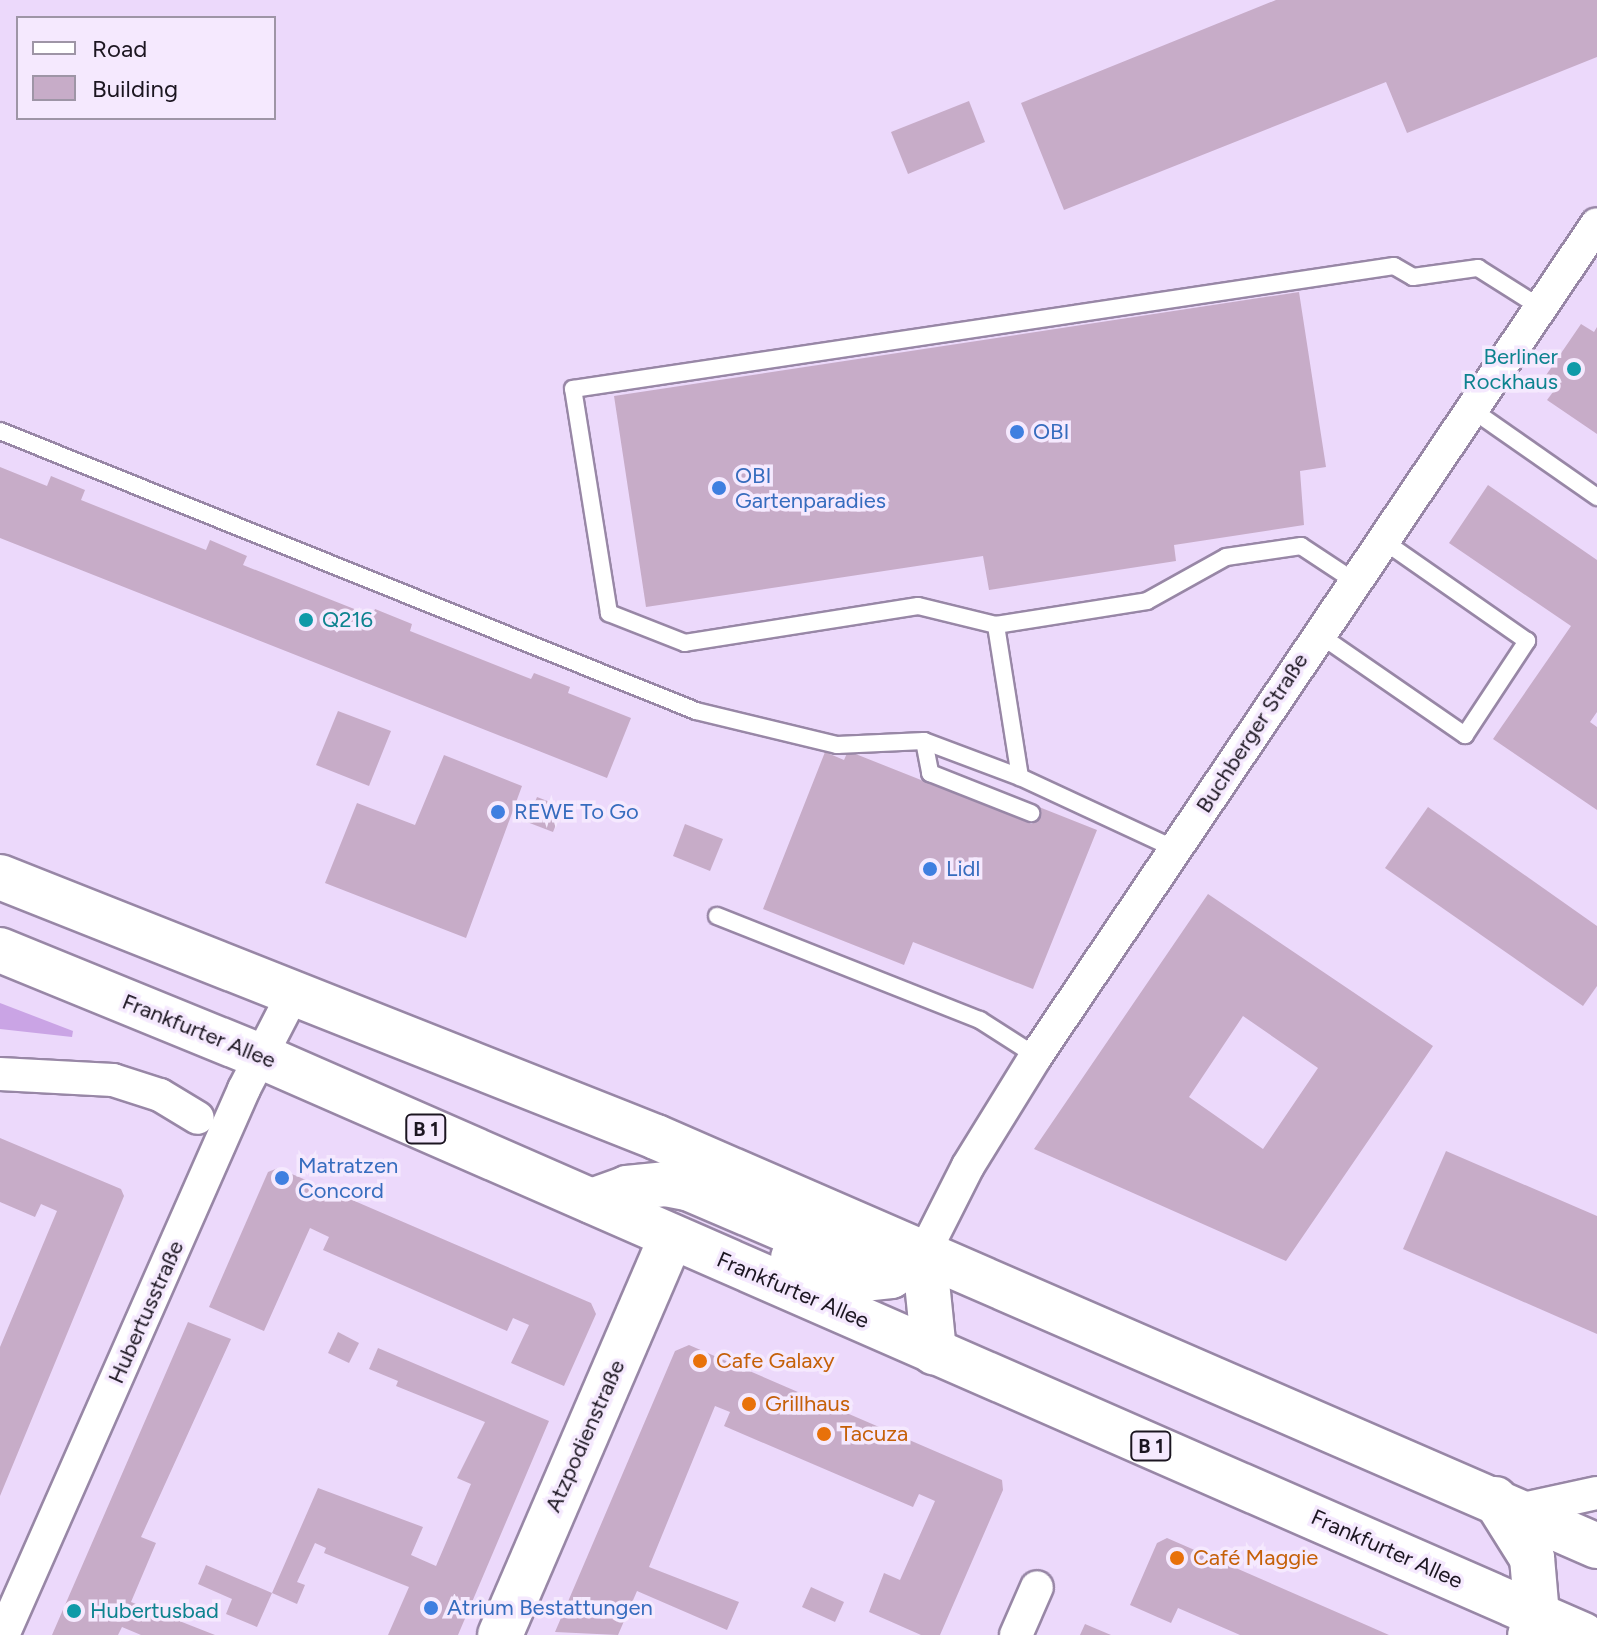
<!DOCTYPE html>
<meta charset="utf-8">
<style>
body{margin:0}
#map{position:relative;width:1597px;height:1635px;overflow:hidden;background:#ecd9fb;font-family:Figtree,sans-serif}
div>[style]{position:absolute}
.green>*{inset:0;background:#caa4e5}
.building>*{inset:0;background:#c7acc8}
.roads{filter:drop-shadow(2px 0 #9887a6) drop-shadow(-2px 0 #9887a6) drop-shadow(0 2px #9887a6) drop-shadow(0 -2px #9887a6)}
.lane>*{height:16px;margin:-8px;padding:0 8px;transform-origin:8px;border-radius:8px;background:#fff}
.street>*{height:32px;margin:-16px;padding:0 16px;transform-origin:16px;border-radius:16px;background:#fff}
.secondary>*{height:44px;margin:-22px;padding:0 22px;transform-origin:22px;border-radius:22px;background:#fff}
.primary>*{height:44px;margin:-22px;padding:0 22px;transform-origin:22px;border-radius:22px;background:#fff}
.dots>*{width:22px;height:22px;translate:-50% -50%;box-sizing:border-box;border:4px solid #f5e9fe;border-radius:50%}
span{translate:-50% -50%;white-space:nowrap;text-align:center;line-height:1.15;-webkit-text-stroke:7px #f5e9fe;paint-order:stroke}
.shield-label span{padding:2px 6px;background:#f5e9fe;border:2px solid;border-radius:6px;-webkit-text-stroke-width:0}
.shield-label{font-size:20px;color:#1c1621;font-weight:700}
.culture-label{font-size:22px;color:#0d838f}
.right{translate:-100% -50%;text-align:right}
.left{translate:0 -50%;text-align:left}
.shop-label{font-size:22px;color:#366cbe}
.street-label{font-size:22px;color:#1c1621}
.food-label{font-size:22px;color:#c56008}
.legend{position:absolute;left:16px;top:16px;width:260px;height:104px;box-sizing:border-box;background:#f5e9fe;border:2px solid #9e95a6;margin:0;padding:10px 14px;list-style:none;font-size:24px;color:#1c1621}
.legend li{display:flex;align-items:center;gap:16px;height:40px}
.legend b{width:40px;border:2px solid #9e95a6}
</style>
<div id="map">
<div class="green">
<i style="clip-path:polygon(0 1003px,73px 1031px,72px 1037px,0 1029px)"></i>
</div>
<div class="building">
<i style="clip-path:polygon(1276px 0,1597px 0,1597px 57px,1407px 133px,1386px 82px,1064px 210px,1021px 103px)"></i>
<i style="clip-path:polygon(969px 101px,985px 142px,908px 174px,891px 132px)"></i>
<i style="clip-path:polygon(1299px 292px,1326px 467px,1300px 471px,1304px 525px,1174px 545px,1176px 561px,989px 590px,983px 556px,646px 607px,614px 396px)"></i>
<i style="clip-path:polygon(1581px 324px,1594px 332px,1597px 327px,1597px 434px,1547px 400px,1553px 392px,1540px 384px)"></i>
<i style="clip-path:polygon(0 467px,47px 486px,51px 476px,85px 490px,81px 500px,206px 550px,210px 540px,247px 556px,243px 565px,372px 616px,375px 609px,412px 624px,410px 631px,531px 679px,534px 673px,570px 687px,568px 693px,631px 718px,607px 778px,0 538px)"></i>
<i style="clip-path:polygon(1488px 485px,1597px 560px,1597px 712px,1590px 722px,1597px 727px,1597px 810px,1493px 739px,1571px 626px,1449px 543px)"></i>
<i style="clip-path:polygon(338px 711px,391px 731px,369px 786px,316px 765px)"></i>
<i style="clip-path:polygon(848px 751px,1032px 824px,1039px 807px,1097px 830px,1033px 989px,913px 942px,904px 965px,763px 909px,825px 752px,844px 760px)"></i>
<i style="clip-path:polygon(444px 755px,522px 786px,466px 938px,325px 883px,357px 803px,415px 825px)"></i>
<i style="clip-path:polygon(537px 797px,563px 807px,553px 832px,527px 822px)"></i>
<i style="clip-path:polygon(1428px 807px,1597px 926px,1597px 986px,1583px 1006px,1385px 868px)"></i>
<i style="clip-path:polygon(685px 824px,723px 839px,710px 871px,673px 856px)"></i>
<i style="clip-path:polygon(evenodd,1208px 894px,1433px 1046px,1286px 1261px,1034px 1149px,1208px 894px,1243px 1016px,1318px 1068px,1263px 1149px,1189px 1097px,1243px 1016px)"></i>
<i style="clip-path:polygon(0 1138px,121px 1189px,124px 1196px,0 1496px,0 1347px,57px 1211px,41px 1204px,35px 1217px,0 1202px)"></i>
<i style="clip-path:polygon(1446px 1151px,1597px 1216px,1597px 1334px,1403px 1249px)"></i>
<i style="clip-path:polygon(278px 1168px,591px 1303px,596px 1314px,564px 1386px,511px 1363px,529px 1325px,513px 1318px,507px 1331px,323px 1250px,329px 1237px,310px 1228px,264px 1331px,209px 1307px,268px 1172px)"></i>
<i style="clip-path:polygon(188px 1322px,231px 1339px,141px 1537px,156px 1543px,131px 1602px,215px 1635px,141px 1635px,122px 1627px,118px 1635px,52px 1635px)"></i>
<i style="clip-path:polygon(338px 1332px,359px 1343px,349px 1363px,328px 1353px)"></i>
<i style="clip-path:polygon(689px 1345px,1002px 1480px,1003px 1490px,940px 1635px,921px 1635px,869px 1612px,884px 1573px,900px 1580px,935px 1501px,919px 1494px,913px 1507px,724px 1426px,730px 1412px,715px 1406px,649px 1567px,739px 1602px,727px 1630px,637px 1591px,618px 1635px,555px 1632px,675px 1351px)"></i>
<i style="clip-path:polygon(378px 1348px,549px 1421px,458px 1635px,388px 1635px,409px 1587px,324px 1553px,326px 1548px,315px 1543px,297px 1582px,305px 1585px,297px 1604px,272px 1593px,257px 1627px,226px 1614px,232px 1599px,198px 1584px,206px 1565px,272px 1593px,318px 1488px,423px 1527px,411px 1555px,436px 1566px,471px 1484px,457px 1478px,485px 1422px,396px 1386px,398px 1381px,369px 1369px)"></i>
<i style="clip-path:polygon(1167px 1538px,1364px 1624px,1389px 1635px,1240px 1635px,1178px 1608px,1171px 1623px,1130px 1605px,1157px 1543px)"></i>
<i style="clip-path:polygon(811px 1587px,844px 1602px,835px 1622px,802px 1607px)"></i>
<i style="clip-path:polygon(1085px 1624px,1111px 1635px,1080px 1635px)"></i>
</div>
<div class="roads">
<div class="lane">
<i style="left:1471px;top:409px;width:154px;rotate:34.9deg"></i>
<i style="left:0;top:431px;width:750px;rotate:21.91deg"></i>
<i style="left:696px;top:711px;width:145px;rotate:13.6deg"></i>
<i style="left:837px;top:745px;width:87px;rotate:-2.6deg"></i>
<i style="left:924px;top:741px;width:103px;rotate:20.6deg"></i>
<i style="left:1020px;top:777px;width:171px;rotate:24.9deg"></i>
<i style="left:996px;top:625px;width:153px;rotate:-9deg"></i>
<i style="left:1147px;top:601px;width:90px;rotate:-29.1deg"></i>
<i style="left:1226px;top:557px;width:76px;rotate:-8.3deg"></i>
<i style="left:1301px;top:546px;width:64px;rotate:33.4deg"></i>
<i style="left:1317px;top:633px;width:180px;rotate:34.6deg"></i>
<i style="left:1465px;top:735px;width:113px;rotate:-56.6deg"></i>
<i style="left:1527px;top:641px;width:177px;rotate:-145.1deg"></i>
<i style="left:924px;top:741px;width:33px;rotate:79deg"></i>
<i style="left:930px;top:773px;width:109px;rotate:21.6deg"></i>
<i style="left:1020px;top:777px;width:154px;rotate:-99deg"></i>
<i style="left:996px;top:625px;width:80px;rotate:-166.3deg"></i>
<i style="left:918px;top:606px;width:236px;rotate:171deg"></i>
<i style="left:685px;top:643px;width:82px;rotate:-158.5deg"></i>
<i style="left:609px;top:613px;width:227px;rotate:-99.1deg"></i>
<i style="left:573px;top:389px;width:830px;rotate:-8.52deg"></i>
<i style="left:1394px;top:266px;width:22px;rotate:30deg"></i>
<i style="left:1413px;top:277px;width:66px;rotate:-7.9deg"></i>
<i style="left:1478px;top:268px;width:73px;rotate:32.2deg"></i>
<i style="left:717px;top:916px;width:283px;rotate:21.6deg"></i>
<i style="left:980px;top:1020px;width:67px;rotate:32.7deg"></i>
</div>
<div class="street">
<i style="left:0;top:1074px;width:113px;rotate:3deg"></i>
<i style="left:113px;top:1080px;width:49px;rotate:17.7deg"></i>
<i style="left:160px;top:1095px;width:44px;rotate:31.2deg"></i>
<i style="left:924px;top:1253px;width:97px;rotate:-63.2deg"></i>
<i style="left:968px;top:1166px;width:129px;rotate:-58.3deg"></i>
<i style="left:1036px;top:1056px;width:1003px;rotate:-56.01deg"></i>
<i style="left:1519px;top:1510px;width:80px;rotate:-12.3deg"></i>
<i style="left:3px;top:1635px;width:597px;rotate:-66.18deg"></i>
<i style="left:244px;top:1089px;width:109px;rotate:-62.7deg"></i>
<i style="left:1016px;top:1635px;width:52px;rotate:-66.4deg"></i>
</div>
<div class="secondary">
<i style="left:1495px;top:1499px;width:70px;rotate:57.9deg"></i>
<i style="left:1532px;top:1558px;width:57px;rotate:85deg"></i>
<i style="left:1537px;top:1615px;width:21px;rotate:109deg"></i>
<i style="left:500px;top:1635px;width:432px;rotate:-66.7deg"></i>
</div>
<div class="primary">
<i style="left:0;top:877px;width:706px;rotate:21.62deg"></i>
<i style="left:656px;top:1137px;width:1026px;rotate:23.49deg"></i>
<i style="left:0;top:950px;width:281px;rotate:22.2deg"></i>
<i style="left:260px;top:1056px;width:1444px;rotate:23.64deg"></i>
<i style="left:592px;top:1201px;width:37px;rotate:-20deg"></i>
<i style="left:627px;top:1188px;width:38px;rotate:-6deg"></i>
<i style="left:665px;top:1184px;width:25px;rotate:11deg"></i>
<i style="left:690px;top:1189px;width:140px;rotate:23.1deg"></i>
<i style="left:819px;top:1244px;width:68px;rotate:5deg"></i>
<i style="left:924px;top:1253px;width:100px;rotate:84.2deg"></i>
<i style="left:793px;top:1258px;width:59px;rotate:23.1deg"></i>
<i style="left:847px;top:1281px;width:44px;rotate:-6.5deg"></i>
<i style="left:891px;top:1276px;width:33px;rotate:-35deg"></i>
</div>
</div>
<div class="dots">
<i style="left:1574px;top:369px;background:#0f9aa8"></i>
<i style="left:1017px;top:432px;background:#3f7fe0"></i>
<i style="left:719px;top:488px;background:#3f7fe0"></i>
<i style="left:306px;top:620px;background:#0f9aa8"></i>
<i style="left:498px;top:812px;background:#3f7fe0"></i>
<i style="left:930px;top:869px;background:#3f7fe0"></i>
<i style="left:282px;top:1178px;background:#3f7fe0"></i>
<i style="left:700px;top:1361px;background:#e8710a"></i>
<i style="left:749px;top:1404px;background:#e8710a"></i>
<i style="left:824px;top:1434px;background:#e8710a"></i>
<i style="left:1177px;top:1558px;background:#e8710a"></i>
<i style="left:431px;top:1608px;background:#3f7fe0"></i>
<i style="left:74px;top:1611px;background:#0f9aa8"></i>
</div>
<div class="shield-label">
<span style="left:426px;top:1129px">B 1</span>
<span style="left:1151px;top:1446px">B 1</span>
</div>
<div class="culture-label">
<span class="right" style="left:1558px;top:369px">Berliner<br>Rockhaus</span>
<span class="left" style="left:322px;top:620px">Q216</span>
<span class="left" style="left:90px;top:1611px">Hubertusbad</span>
</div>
<div class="shop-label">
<span class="left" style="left:1033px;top:432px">OBI</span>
<span class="left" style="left:735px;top:488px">OBI<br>Gartenparadies</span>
<span class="left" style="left:514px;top:812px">REWE To Go</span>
<span class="left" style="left:946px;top:869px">Lidl</span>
<span class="left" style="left:298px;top:1178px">Matratzen<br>Concord</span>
<span class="left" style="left:447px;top:1608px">Atrium Bestattungen</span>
</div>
<div class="street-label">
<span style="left:1252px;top:733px;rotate:-57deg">Buchberger Straße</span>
<span style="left:199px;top:1031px;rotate:22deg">Frankfurter Allee</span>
<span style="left:793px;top:1290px;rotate:23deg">Frankfurter Allee</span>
<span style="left:146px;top:1312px;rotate:-66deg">Hubertusstraße</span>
<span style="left:585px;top:1436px;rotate:-66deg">Atzpodienstraße</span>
<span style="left:1387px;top:1549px;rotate:24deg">Frankfurter Allee</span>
</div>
<div class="food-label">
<span class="left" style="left:716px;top:1361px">Cafe Galaxy</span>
<span class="left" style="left:765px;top:1404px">Grillhaus</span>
<span class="left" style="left:840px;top:1434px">Tacuza</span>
<span class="left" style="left:1193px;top:1558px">Café Maggie</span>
</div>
<ul class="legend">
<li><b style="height:10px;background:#fff"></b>Road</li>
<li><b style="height:22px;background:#c7acc8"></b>Building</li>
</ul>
</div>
